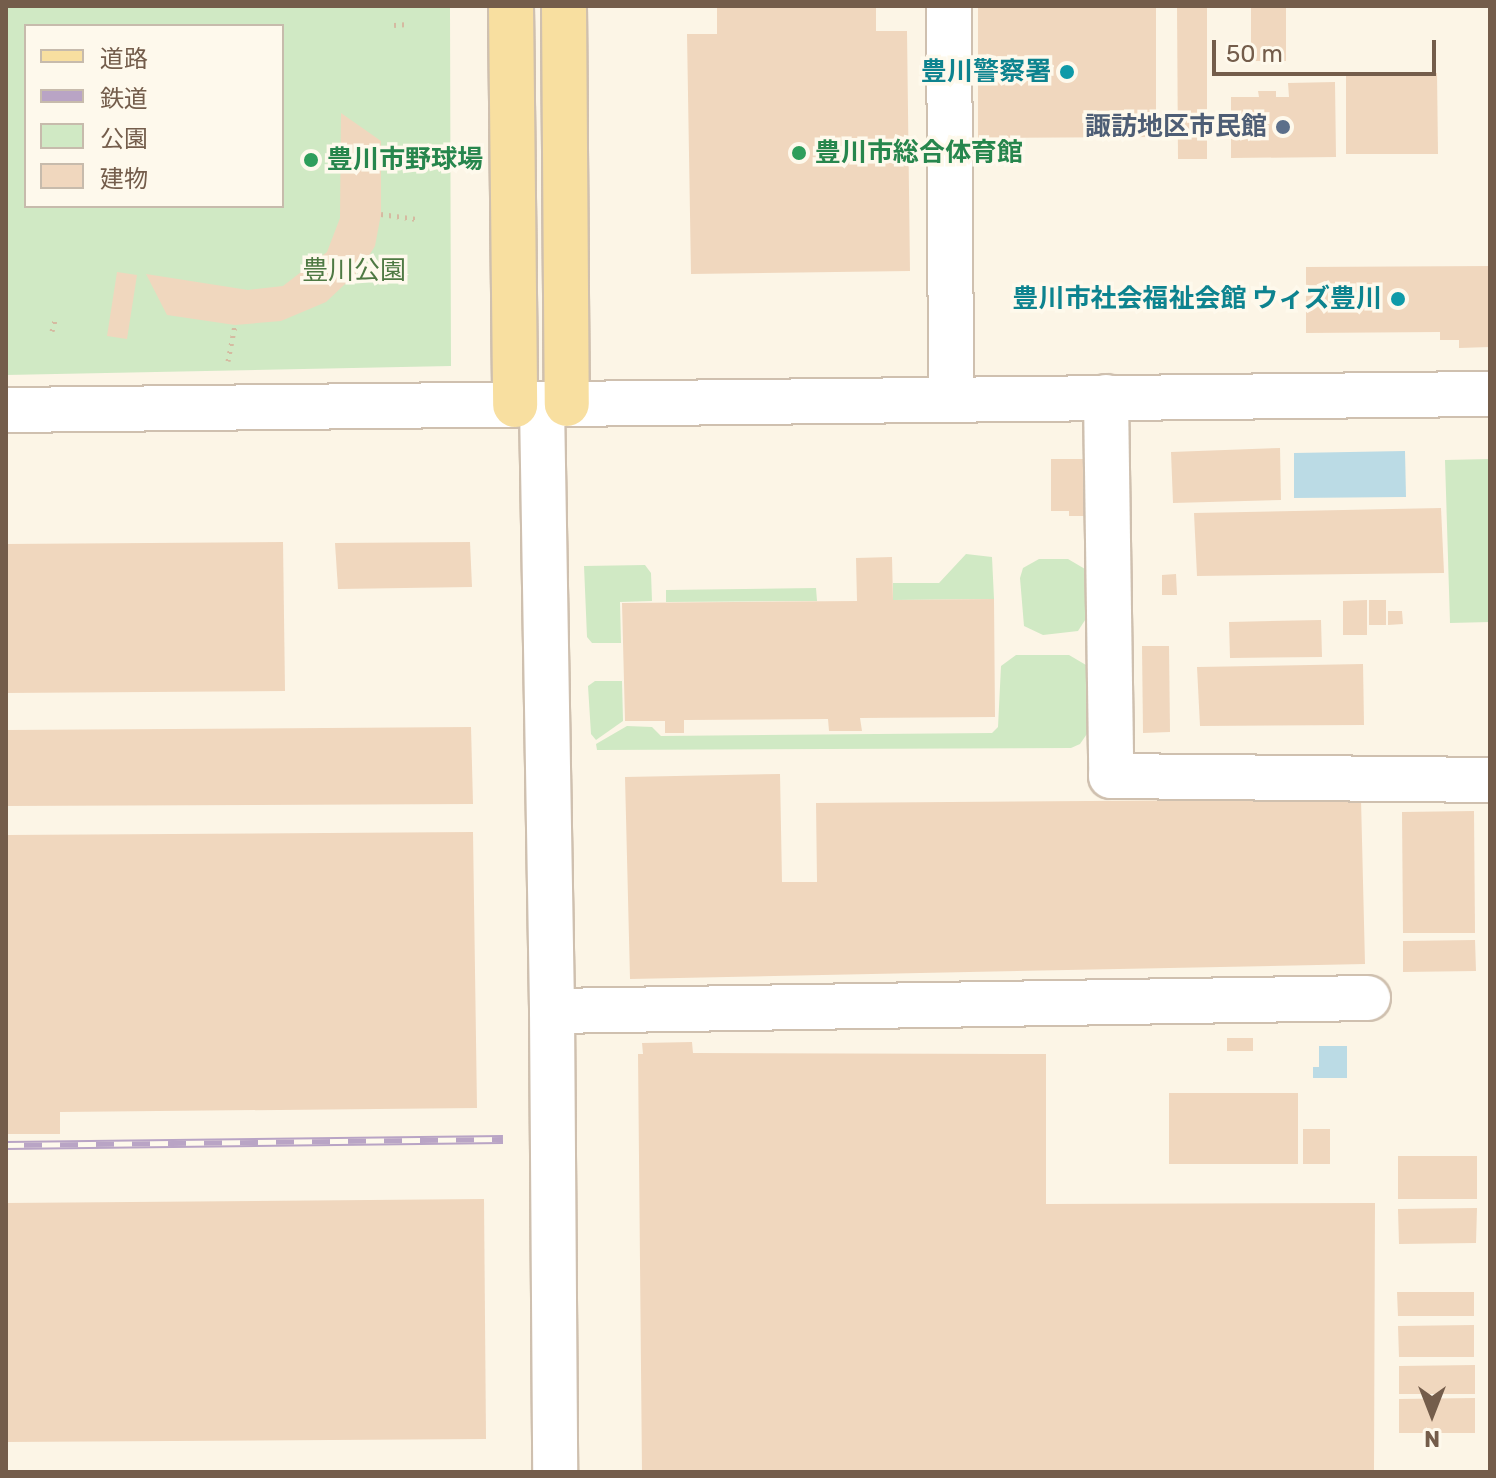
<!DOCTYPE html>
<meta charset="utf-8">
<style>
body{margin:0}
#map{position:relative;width:1496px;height:1478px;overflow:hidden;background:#fcf5e6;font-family:Rubik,"Noto Sans JP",sans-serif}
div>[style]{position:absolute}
.green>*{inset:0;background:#d0e9c4}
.water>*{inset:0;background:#bbdbe5}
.building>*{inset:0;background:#f0d7be}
.path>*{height:5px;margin-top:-2.5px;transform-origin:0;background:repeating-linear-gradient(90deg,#d5baa1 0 2px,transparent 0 8px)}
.roads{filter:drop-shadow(2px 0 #cfc0af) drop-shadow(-2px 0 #cfc0af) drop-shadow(0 2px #cfc0af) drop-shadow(0 -2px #cfc0af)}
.minor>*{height:44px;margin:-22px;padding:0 22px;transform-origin:22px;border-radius:22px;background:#fff}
.major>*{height:44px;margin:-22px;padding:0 22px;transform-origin:22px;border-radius:22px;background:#f8dfa0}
.rail>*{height:9px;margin-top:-4.5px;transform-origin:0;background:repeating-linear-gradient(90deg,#fef9ec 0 18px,#b9a4c5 0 36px);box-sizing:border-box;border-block:2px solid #b9a4c5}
.dots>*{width:22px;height:22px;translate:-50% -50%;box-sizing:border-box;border:4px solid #fef9ec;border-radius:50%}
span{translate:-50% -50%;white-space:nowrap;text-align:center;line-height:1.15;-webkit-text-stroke:7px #fef9ec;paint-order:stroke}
.culture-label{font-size:26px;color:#0d838f;font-weight:700}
.right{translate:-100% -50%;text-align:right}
.service-label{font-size:26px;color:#4e5e75;font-weight:700}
.leisure-label{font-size:26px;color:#27864d;font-weight:700}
.left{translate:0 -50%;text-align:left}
.park-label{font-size:26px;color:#4e7943}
.frame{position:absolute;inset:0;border:8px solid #745d4b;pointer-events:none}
.legend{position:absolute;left:24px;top:24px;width:260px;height:184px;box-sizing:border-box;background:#fef9ec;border:2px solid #c7bbac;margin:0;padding:10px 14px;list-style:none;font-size:24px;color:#745d4b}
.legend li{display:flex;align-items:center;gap:16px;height:40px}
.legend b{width:40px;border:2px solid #c7bbac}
.north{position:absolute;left:1392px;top:1374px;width:80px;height:80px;-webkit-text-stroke:6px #fef9ec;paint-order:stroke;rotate:180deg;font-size:22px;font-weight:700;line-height:32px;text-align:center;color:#745d4b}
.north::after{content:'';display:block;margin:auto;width:28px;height:36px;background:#745d4b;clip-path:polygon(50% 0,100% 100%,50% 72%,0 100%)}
.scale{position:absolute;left:1212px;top:40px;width:224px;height:36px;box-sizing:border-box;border:4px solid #745d4b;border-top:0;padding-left:10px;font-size:24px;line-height:28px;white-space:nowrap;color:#745d4b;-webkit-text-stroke:6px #fef9ec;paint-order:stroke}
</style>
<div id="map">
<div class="green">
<i style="clip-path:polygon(evenodd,6px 6px,450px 6px,451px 366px,6px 375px,6px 6px,26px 26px,282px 26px,282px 206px,26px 206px,26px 26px)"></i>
<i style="clip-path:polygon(1490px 459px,1490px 622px,1450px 623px,1445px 460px)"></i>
<i style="clip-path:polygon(966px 554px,992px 557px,994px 599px,893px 600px,893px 583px,939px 583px)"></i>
<i style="clip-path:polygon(1039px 559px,1068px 559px,1085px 569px,1089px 614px,1078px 631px,1043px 635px,1024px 626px,1020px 578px,1023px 568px)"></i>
<i style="clip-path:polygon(645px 565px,651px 573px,652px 601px,620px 602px,621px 643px,592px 643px,587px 637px,584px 566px)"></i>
<i style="clip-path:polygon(816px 588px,817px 601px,666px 602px,666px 590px)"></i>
<i style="clip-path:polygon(1016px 655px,1069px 655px,1086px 665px,1090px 674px,1091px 728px,1080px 744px,1071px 748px,597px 750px,596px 744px,627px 726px,652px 727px,661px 736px,992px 733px,998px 727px,1001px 666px)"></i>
<i style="clip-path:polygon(595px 681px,622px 681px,623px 721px,596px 740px,591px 734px,588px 686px)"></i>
</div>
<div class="water">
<i style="clip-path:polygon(1405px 451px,1406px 497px,1294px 498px,1294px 453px)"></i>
<i style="clip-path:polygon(1319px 1046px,1347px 1046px,1347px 1078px,1313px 1078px,1313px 1067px,1319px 1067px)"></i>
</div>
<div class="building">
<i style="clip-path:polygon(717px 6px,876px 6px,876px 31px,907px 31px,910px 271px,691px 274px,687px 34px,717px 34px)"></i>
<i style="clip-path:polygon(978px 6px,1156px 6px,1156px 137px,978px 138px)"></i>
<i style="clip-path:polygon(1177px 6px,1207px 6px,1207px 159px,1178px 159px)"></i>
<i style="clip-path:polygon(1251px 6px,1286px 6px,1286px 61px,1251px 61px)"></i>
<i style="clip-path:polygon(1437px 73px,1438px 154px,1346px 154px,1346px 74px)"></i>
<i style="clip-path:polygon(1335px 82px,1336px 157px,1231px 158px,1231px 97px,1259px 97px,1258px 91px,1276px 91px,1276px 97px,1289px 97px,1288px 83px)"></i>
<i style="clip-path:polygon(341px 113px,381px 141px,381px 214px,375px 246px,361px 269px,326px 302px,281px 321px,235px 325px,167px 315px,146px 274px,248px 290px,283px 286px,327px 252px,340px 218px)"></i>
<i style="clip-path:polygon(1490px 266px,1490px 347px,1459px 348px,1459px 340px,1440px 340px,1440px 332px,1306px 333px,1306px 267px)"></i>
<i style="clip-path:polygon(117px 272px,137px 275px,127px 339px,107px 336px)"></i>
<i style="clip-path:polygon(1280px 448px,1281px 500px,1173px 503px,1171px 452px)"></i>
<i style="clip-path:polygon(1051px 459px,1092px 459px,1092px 516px,1069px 516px,1069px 511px,1051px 511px)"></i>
<i style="clip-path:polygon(1441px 508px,1444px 573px,1197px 576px,1194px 513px)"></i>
<i style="clip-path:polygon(283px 542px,285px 691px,6px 693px,6px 544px)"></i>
<i style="clip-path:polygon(470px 542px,472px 587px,338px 589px,335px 543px)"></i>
<i style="clip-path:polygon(892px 557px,893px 600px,994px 599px,995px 717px,860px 718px,862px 731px,829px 731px,828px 719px,684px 720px,684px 733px,665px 733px,665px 721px,625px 721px,622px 603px,857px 601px,856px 558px)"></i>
<i style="clip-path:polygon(1176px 574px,1177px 595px,1162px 595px,1162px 575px)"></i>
<i style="clip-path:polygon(1367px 600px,1367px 635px,1343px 635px,1343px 601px)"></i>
<i style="clip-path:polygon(1369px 600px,1386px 600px,1386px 625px,1369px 625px)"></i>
<i style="clip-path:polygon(1388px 611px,1402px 611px,1403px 624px,1388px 625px)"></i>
<i style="clip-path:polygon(1321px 620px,1322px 657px,1230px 658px,1229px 622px)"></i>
<i style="clip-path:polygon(1142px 646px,1169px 646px,1170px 732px,1143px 733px)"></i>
<i style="clip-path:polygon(1363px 664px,1364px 725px,1200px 726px,1197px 667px)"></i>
<i style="clip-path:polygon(471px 727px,473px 804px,6px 806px,6px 730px)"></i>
<i style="clip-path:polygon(780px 774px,782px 882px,817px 882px,816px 803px,1361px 799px,1365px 964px,630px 979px,625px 777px)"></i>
<i style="clip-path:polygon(1474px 811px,1475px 933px,1403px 933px,1402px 812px)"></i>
<i style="clip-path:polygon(473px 832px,477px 1108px,60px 1112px,60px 1134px,6px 1134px,6px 835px)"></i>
<i style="clip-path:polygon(1475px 940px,1476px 971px,1403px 972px,1403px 941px)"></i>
<i style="clip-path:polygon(1227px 1038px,1253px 1038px,1253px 1051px,1227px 1051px)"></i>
<i style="clip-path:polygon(692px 1042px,693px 1053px,1046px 1054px,1046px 1204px,1375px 1203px,1374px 1472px,642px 1472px,638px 1054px,643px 1054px,642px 1043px)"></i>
<i style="clip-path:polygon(1169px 1093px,1298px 1093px,1298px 1164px,1169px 1164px)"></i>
<i style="clip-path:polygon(1303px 1129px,1330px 1129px,1330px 1164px,1303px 1164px)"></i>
<i style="clip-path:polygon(1398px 1156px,1477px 1156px,1477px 1199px,1398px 1199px)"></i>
<i style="clip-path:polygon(484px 1199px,486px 1439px,6px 1442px,6px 1203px)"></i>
<i style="clip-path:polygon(1477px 1208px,1476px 1243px,1399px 1244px,1398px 1209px)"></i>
<i style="clip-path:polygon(1397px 1292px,1474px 1292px,1474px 1316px,1398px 1316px)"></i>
<i style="clip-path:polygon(1474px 1325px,1474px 1357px,1399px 1357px,1398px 1326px)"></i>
<i style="clip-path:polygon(1475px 1365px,1475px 1394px,1399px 1394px,1399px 1366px)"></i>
<i style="clip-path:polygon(1475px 1398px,1475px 1433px,1399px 1433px,1399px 1399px)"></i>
</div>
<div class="path">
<i style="left:394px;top:25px;width:14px;rotate:-4deg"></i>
<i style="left:381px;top:214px;width:36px;rotate:8deg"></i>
<i style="left:52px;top:331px;width:15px;rotate:-74deg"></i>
<i style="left:228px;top:361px;width:37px;rotate:-79deg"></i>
</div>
<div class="roads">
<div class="minor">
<i style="left:949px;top:6px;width:394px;rotate:89.7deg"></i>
<i style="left:1106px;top:397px;width:379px;rotate:89.2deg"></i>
<i style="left:1111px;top:776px;width:379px;rotate:0.6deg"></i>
<i style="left:542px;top:405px;width:606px;rotate:89.05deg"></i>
<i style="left:552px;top:1011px;width:461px;rotate:89.6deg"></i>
<i style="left:6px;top:410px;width:1484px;rotate:-0.62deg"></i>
<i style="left:552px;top:1011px;width:816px;rotate:-0.91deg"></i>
</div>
<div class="major">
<i style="left:511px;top:6px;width:399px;rotate:89.4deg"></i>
<i style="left:564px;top:6px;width:398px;rotate:89.6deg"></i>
</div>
</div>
<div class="rail">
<i style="left:6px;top:1145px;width:497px;rotate:-0.7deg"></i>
</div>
<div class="dots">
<i style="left:1067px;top:72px;background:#0f9aa8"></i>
<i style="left:1283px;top:127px;background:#5c6f8a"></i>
<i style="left:799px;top:153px;background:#2e9e5b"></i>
<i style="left:311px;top:160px;background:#2e9e5b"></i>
<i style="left:1398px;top:299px;background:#0f9aa8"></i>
</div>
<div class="culture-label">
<span class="right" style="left:1051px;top:72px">豊川警察署</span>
<span class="right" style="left:1382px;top:299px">豊川市社会福祉会館 ウィズ豊川</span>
</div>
<div class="service-label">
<span class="right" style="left:1267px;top:127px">諏訪地区市民館</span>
</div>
<div class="leisure-label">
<span class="left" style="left:815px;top:153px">豊川市総合体育館</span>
<span class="left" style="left:327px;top:160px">豊川市野球場</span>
</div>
<div class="park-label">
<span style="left:354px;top:271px">豊川公園</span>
</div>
<div class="frame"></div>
<ul class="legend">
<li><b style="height:10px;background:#f8dfa0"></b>道路</li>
<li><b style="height:10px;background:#b9a4c5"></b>鉄道</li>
<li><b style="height:22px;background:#d0e9c4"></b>公園</li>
<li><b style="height:22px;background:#f0d7be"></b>建物</li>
</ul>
<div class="north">N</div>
<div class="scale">50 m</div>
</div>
